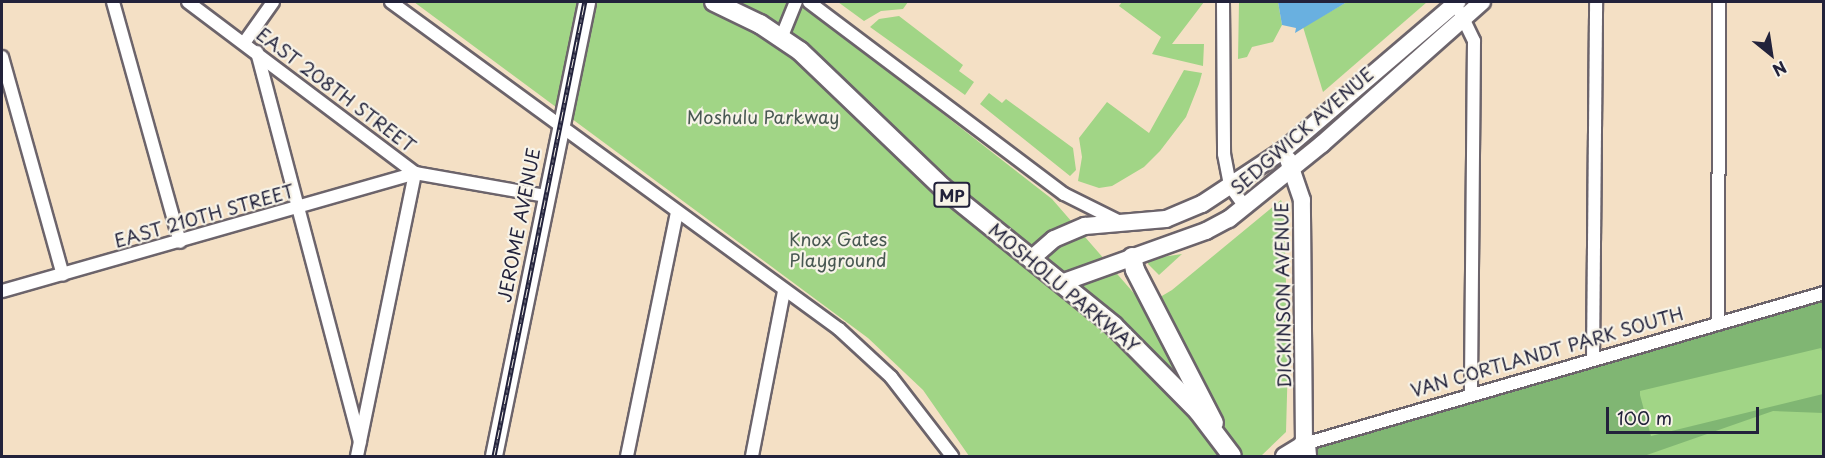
<!DOCTYPE html>
<style>
body{margin:0}
#map{position:relative;width:1825px;height:458px;overflow:hidden;background:#f4e0c5;font-family:"Playpen Sans",sans-serif}
div>[style]{position:absolute}
.green>*{inset:0;background:#a1d586}
.forest>*{inset:0;background:#80b673}
.water>*{inset:0;background:#69b0e0}
.roads{filter:drop-shadow(2px 0 #6c646b) drop-shadow(-2px 0 #6c646b) drop-shadow(0 2px #6c646b) drop-shadow(0 -2px #6c646b)}
.minor>*{height:12px;margin:-6px;padding:0 6px;transform-origin:6px;border-radius:6px;background:#fff}
.secondary>*{height:16px;margin:-8px;padding:0 8px;transform-origin:8px;border-radius:8px;background:#fff}
.primary>*{height:18px;margin:-9px;padding:0 9px;transform-origin:9px;border-radius:9px;background:#fff}
.motorway>*{height:21px;margin:-10.5px;padding:0 10.5px;transform-origin:10.5px;border-radius:10.5px;background:#fff}
.rail>*{height:5px;margin-top:-2.5px;transform-origin:0;background:repeating-linear-gradient(90deg,#f7f3e8 0 9px,#22223b 0 18px);box-sizing:border-box;border-block:2px solid #22223b}
span{translate:-50% -50%;white-space:nowrap;text-align:center;line-height:1.15;-webkit-text-stroke:4.5px #f7f3e8;paint-order:stroke}
.shield-label span{padding:2px 4px;background:#f7f3e8;border:2px solid;border-radius:4px;-webkit-text-stroke-width:0}
.shield-label{font-size:16px;color:#22223b;font-weight:700}
.street-label{font-size:18px;color:#22223b}
.park-label{font-size:18px;color:#485852}
.frame{position:absolute;inset:0;border:3px solid #22223b;pointer-events:none}
.north{position:absolute;left:1741px;top:24px;width:60px;height:60px;-webkit-text-stroke:4px #f7f3e8;paint-order:stroke;rotate:150deg;font-size:16px;font-weight:700;line-height:24px;text-align:center;color:#22223b}
.north::after{content:'';display:block;margin:auto;width:21px;height:27px;background:#22223b;clip-path:polygon(50% 0,100% 100%,50% 72%,0 100%)}
.scale{position:absolute;left:1606px;top:407px;width:153px;height:27px;box-sizing:border-box;border:3px solid #22223b;border-top:0;padding-left:8px;font-size:18px;line-height:21px;white-space:nowrap;color:#22223b;-webkit-text-stroke:4px #f7f3e8;paint-order:stroke}
</style>
<div id="map">
<div class="green">
<i style="clip-path:polygon(414px 2px,800px 2px,853px 39px,856px 46px,1052px 199px,1145px 306px,1172px 290px,1281px 200px,1284px 207px,1288px 360px,1286px 432px,1261px 456px,969px 456px,923px 390px,868px 338px)"></i>
<i style="clip-path:polygon(838px 2px,908px 2px,903px 9px,881px 11px,864px 21px)"></i>
<i style="clip-path:polygon(1122px 2px,1204px 2px,1172px 44px,1204px 44px,1203px 66px,1152px 54px,1161px 37px,1119px 6px)"></i>
<i style="clip-path:polygon(1239px 2px,1278px 2px,1282px 25px,1273px 42px,1252px 47px,1247px 57px,1238px 59px)"></i>
<i style="clip-path:polygon(1347px 2px,1427px 2px,1323px 92px,1303px 27px)"></i>
<i style="clip-path:polygon(899px 16px,963px 65px,959px 71px,974px 82px,965px 95px,870px 27px,879px 19px)"></i>
<i style="clip-path:polygon(1184px 70px,1202px 73px,1199px 84px,1186px 117px,1160px 151px,1144px 167px,1112px 186px,1099px 188px,1078px 181px,1082px 157px,1079px 138px,1107px 102px,1149px 133px)"></i>
<i style="clip-path:polygon(989px 93px,1002px 103px,1006px 99px,1073px 148px,1076px 170px,1070px 176px,980px 104px)"></i>
<i style="clip-path:polygon(1182px 254px,1159px 275px,1148px 264px,1149px 259px)"></i>
<i style="clip-path:polygon(1823px 301px,1823px 456px,1305px 456px)"></i>
</div>
<div class="forest">
<i style="clip-path:polygon(1823px 301px,1823px 355px,1821px 348px,1640px 391px,1640px 395px,1651px 436px,1823px 394px,1823px 413px,1773px 411px,1644px 456px,1311px 456px,1311px 449px)"></i>
</div>
<div class="water">
<i style="clip-path:polygon(1278px 2px,1347px 2px,1295px 33px,1296px 28px,1282px 25px)"></i>
</div>
<div class="roads">
<div class="minor">
<i style="left:113px;top:2px;width:249px;rotate:74.4deg"></i>
<i style="left:188px;top:2px;width:284px;rotate:37deg"></i>
<i style="left:415px;top:173px;width:132px;rotate:10deg"></i>
<i style="left:391px;top:2px;width:555px;rotate:36.13deg"></i>
<i style="left:839px;top:329px;width:71px;rotate:42.7deg"></i>
<i style="left:891px;top:377px;width:100px;rotate:52.3deg"></i>
<i style="left:809px;top:2px;width:319px;rotate:37deg"></i>
<i style="left:1064px;top:194px;width:63px;rotate:26.6deg"></i>
<i style="left:1223px;top:2px;width:152px;rotate:89.6deg"></i>
<i style="left:1224px;top:154px;width:33px;rotate:79deg"></i>
<i style="left:1230px;top:186px;width:26px;rotate:54deg"></i>
<i style="left:1460px;top:12px;width:32px;rotate:64deg"></i>
<i style="left:1474px;top:41px;width:353px;rotate:90.5deg"></i>
<i style="left:782px;top:36px;width:37px;rotate:-68deg"></i>
<i style="left:244px;top:43px;width:50px;rotate:-54.7deg"></i>
<i style="left:257px;top:52px;width:403px;rotate:75.2deg"></i>
<i style="left:2px;top:57px;width:226px;rotate:74.4deg"></i>
<i style="left:2px;top:291px;width:430px;rotate:-15.9deg"></i>
<i style="left:1718px;top:324px;width:322px;rotate:-89.8deg"></i>
<i style="left:1593px;top:359px;width:357px;rotate:-89.5deg"></i>
<i style="left:1304px;top:444px;width:541px;rotate:-16.19deg"></i>
<i style="left:357px;top:456px;width:289px;rotate:-78.4deg"></i>
<i style="left:627px;top:456px;width:249px;rotate:-78.4deg"></i>
<i style="left:752px;top:456px;width:168px;rotate:-79deg"></i>
</div>
<div class="secondary">
<i style="left:1031px;top:259px;width:30px;rotate:-41deg"></i>
<i style="left:1054px;top:239px;width:34px;rotate:-23deg"></i>
<i style="left:1085px;top:226px;width:81px;rotate:-4.9deg"></i>
<i style="left:1166px;top:219px;width:39px;rotate:-23deg"></i>
<i style="left:1202px;top:204px;width:98px;rotate:-33.4deg"></i>
<i style="left:1284px;top:150px;width:228px;rotate:-40.5deg"></i>
<i style="left:1061px;top:283px;width:154px;rotate:-19.7deg"></i>
<i style="left:1206px;top:231px;width:26px;rotate:-28deg"></i>
<i style="left:1229px;top:219px;width:119px;rotate:-38.9deg"></i>
<i style="left:1322px;top:144px;width:214px;rotate:-41.6deg"></i>
<i style="left:494px;top:456px;width:463px;rotate:-78.4deg"></i>
<i style="left:1284px;top:456px;width:23px;rotate:-31deg"></i>
<i style="left:1304px;top:444px;width:244px;rotate:-90.5deg"></i>
<i style="left:1302px;top:200px;width:43px;rotate:-108.9deg"></i>
</div>
<div class="primary">
<i style="left:714px;top:2px;width:51px;rotate:25.6deg"></i>
<i style="left:760px;top:24px;width:48px;rotate:34deg"></i>
<i style="left:800px;top:51px;width:197px;rotate:43.8deg"></i>
<i style="left:942px;top:187px;width:221px;rotate:38.9deg"></i>
<i style="left:1114px;top:326px;width:120px;rotate:45.3deg"></i>
<i style="left:1198px;top:411px;width:56px;rotate:52.9deg"></i>
<i style="left:1132px;top:257px;width:13px;rotate:77deg"></i>
<i style="left:1135px;top:270px;width:172px;rotate:62.7deg"></i>
</div>
<div class="motorway">
<i style="left:1304px;top:444px;width:12px;rotate:85deg"></i>
</div>
</div>
<div class="rail">
<i style="left:494px;top:456px;width:463px;rotate:-78.7deg"></i>
</div>
<div class="shield-label">
<span style="left:952px;top:195px">MP</span>
</div>
<div class="street-label">
<span style="left:336px;top:90px;rotate:37deg">EAST 208TH STREET</span>
<span style="left:1302px;top:131px;rotate:-41deg">SEDGWICK AVENUE</span>
<span style="left:204px;top:216px;rotate:-16deg">EAST 210TH STREET</span>
<span style="left:519px;top:225px;rotate:-79deg">JEROME AVENUE</span>
<span style="left:1064px;top:288px;rotate:40deg">MOSHOLU PARKWAY</span>
<span style="left:1283px;top:295px;rotate:-91deg">DICKINSON AVENUE</span>
<span style="left:1547px;top:352px;rotate:-16deg">VAN CORTLANDT PARK SOUTH</span>
</div>
<div class="park-label">
<span style="left:763px;top:117px">Moshulu Parkway</span>
<span style="left:838px;top:250px">Knox Gates<br>Playground</span>
</div>
<div class="frame"></div>
<div class="north">N</div>
<div class="scale">100 m</div>
</div>
